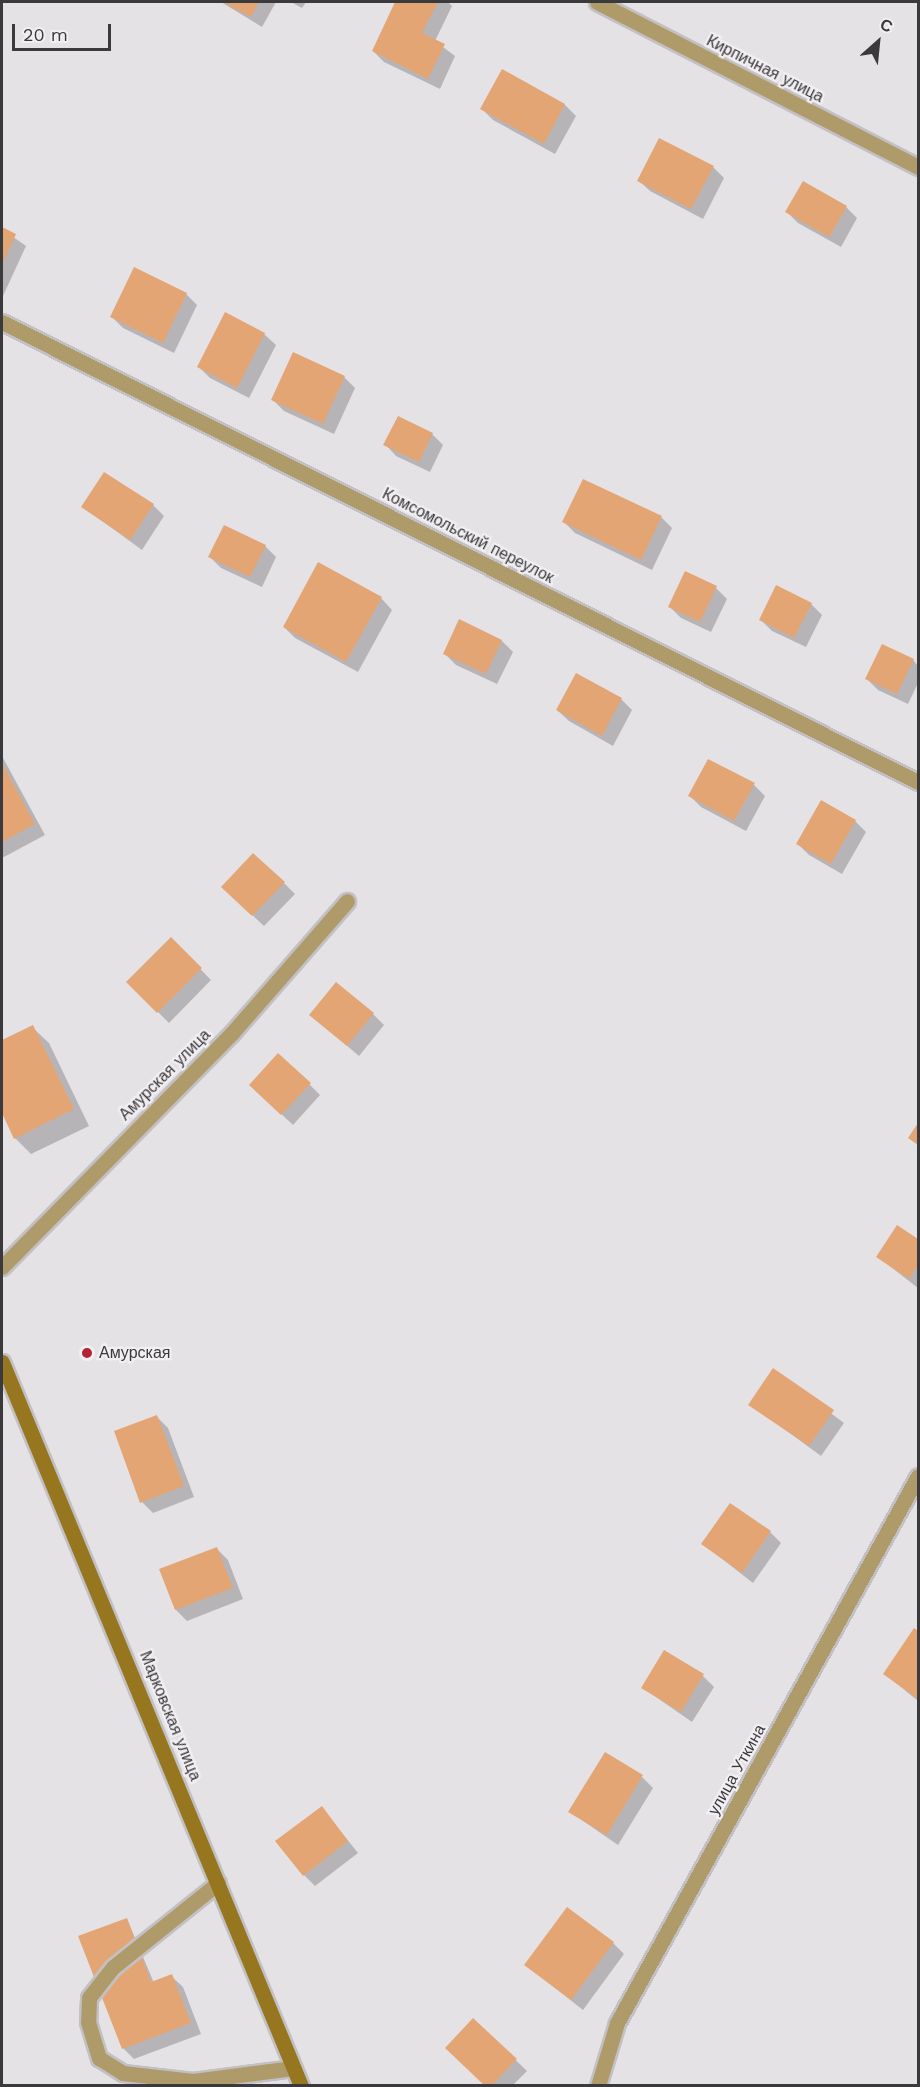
<!DOCTYPE html>
<meta charset="utf-8">
<style>
body{margin:0}
#map{position:relative;width:920px;height:2087px;overflow:hidden;background:#e5e2e6;font-family:"Work Sans",sans-serif}
div>[style]{position:absolute}
.shadow>*{inset:0;background:#0003}
.building>*{inset:0;background:#e4a574}
.roads{filter:drop-shadow(2px 0 #c3c0c4) drop-shadow(-2px 0 #c3c0c4) drop-shadow(0 2px #c3c0c4) drop-shadow(0 -2px #c3c0c4)}
.service>*{height:15px;margin:-7.5px;padding:0 7.5px;transform-origin:7.5px;border-radius:7.5px;background:#af9b69}
.minor>*{height:15px;margin:-7.5px;padding:0 7.5px;transform-origin:7.5px;border-radius:7.5px;background:#af9b69}
.secondary>*{height:15px;margin:-7.5px;padding:0 7.5px;transform-origin:7.5px;border-radius:7.5px;background:#96771f}
.dots>*{width:16px;height:16px;translate:-50% -50%;box-sizing:border-box;border:3px solid #f2eff3;border-radius:50%}
span{translate:-50% -50%;white-space:nowrap;text-align:center;line-height:1.15;-webkit-text-stroke:4.5px #f2eff3;paint-order:stroke}
.street-label{font-size:16px;color:#3a393b}
.poi-label{font-size:16px;color:#3a393b}
.left{translate:0 -50%;text-align:left}
.frame{position:absolute;inset:0;border:3px solid #3a393b;pointer-events:none}
.north{position:absolute;left:848px;top:12px;width:60px;height:60px;-webkit-text-stroke:4px #f2eff3;paint-order:stroke;rotate:27deg;font-size:16px;font-weight:700;line-height:24px;text-align:center;color:#3a393b}
.north::after{content:'';display:block;margin:auto;width:21px;height:27px;background:#3a393b;clip-path:polygon(50% 0,100% 100%,50% 72%,0 100%)}
.scale{position:absolute;left:12px;top:24px;width:99px;height:27px;box-sizing:border-box;border:3px solid #3a393b;border-top:0;padding-left:8px;font-size:18px;line-height:21px;white-space:nowrap;color:#3a393b;-webkit-text-stroke:4px #f2eff3;paint-order:stroke}
</style>
<div id="map">
<div class="shadow">
<i style="clip-path:polygon(221px 2px,276px 2px,262px 27px)"></i>
<i style="clip-path:polygon(291px 2px,306px 2px,302px 8px)"></i>
<i style="clip-path:polygon(397px 2px,448px 2px,452px 6px,435px 41px,455px 56px,440px 89px,384px 62px,373px 51px)"></i>
<i style="clip-path:polygon(565px 105px,576px 116px,555px 154px,493px 120px,482px 109px)"></i>
<i style="clip-path:polygon(713px 167px,724px 178px,703px 219px,650px 191px,638px 180px)"></i>
<i style="clip-path:polygon(846px 207px,857px 218px,841px 247px,798px 223px,787px 212px)"></i>
<i style="clip-path:polygon(2px 229px,26px 246px,3px 296px,2px 295px)"></i>
<i style="clip-path:polygon(186px 294px,197px 305px,174px 353px,123px 328px,112px 317px)"></i>
<i style="clip-path:polygon(264px 334px,276px 345px,249px 398px,210px 378px,199px 367px)"></i>
<i style="clip-path:polygon(344px 377px,355px 388px,334px 434px,284px 411px,273px 400px)"></i>
<i style="clip-path:polygon(432px 434px,443px 445px,430px 472px,396px 456px,385px 444px)"></i>
<i style="clip-path:polygon(153px 505px,164px 516px,142px 550px,83px 507px)"></i>
<i style="clip-path:polygon(661px 517px,672px 528px,652px 570px,575px 533px,564px 522px)"></i>
<i style="clip-path:polygon(265px 546px,276px 557px,262px 587px,221px 568px,210px 557px)"></i>
<i style="clip-path:polygon(319px 564px,381px 598px,392px 610px,358px 672px,295px 638px,284px 627px)"></i>
<i style="clip-path:polygon(716px 588px,727px 599px,711px 632px,681px 618px,670px 607px)"></i>
<i style="clip-path:polygon(811px 604px,822px 615px,806px 647px,772px 631px,761px 620px)"></i>
<i style="clip-path:polygon(460px 621px,502px 641px,513px 652px,497px 684px,456px 665px,445px 654px)"></i>
<i style="clip-path:polygon(913px 660px,918px 666px,918px 683px,908px 704px,878px 690px,867px 679px)"></i>
<i style="clip-path:polygon(621px 699px,632px 710px,613px 746px,569px 721px,557px 710px)"></i>
<i style="clip-path:polygon(2px 756px,45px 835px,2px 858px)"></i>
<i style="clip-path:polygon(754px 785px,765px 796px,746px 831px,701px 807px,690px 796px)"></i>
<i style="clip-path:polygon(855px 821px,866px 832px,842px 874px,809px 855px,798px 844px)"></i>
<i style="clip-path:polygon(284px 883px,295px 894px,264px 926px,234px 898px)"></i>
<i style="clip-path:polygon(171px 939px,211px 980px,169px 1023px,128px 982px)"></i>
<i style="clip-path:polygon(373px 1014px,384px 1025px,359px 1056px,311px 1015px)"></i>
<i style="clip-path:polygon(32px 1027px,49px 1043px,89px 1126px,31px 1154px,15px 1138px,2px 1110px,2px 1041px)"></i>
<i style="clip-path:polygon(309px 1084px,320px 1095px,293px 1125px,262px 1096px)"></i>
<i style="clip-path:polygon(898px 1227px,918px 1241px,918px 1288px,878px 1257px)"></i>
<i style="clip-path:polygon(773px 1370px,844px 1423px,821px 1456px,750px 1404px)"></i>
<i style="clip-path:polygon(157px 1417px,168px 1428px,194px 1497px,153px 1513px,142px 1502px)"></i>
<i style="clip-path:polygon(770px 1532px,781px 1543px,753px 1583px,703px 1544px)"></i>
<i style="clip-path:polygon(217px 1549px,228px 1560px,243px 1599px,187px 1621px,176px 1610px)"></i>
<i style="clip-path:polygon(915px 1630px,918px 1633px,918px 1701px,885px 1674px)"></i>
<i style="clip-path:polygon(703px 1676px,714px 1687px,692px 1722px,643px 1688px)"></i>
<i style="clip-path:polygon(642px 1777px,653px 1788px,618px 1845px,570px 1812px)"></i>
<i style="clip-path:polygon(322px 1808px,358px 1853px,315px 1886px,304px 1875px)"></i>
<i style="clip-path:polygon(127px 1919px,154px 1983px,171px 1976px,183px 1987px,201px 2034px,134px 2059px,123px 2048px)"></i>
<i style="clip-path:polygon(613px 1943px,624px 1954px,583px 2010px,526px 1965px)"></i>
<i style="clip-path:polygon(474px 2020px,527px 2071px,512px 2086px,486px 2086px)"></i>
</div>
<div class="building">
<i style="clip-path:polygon(222px 2px,259px 2px,251px 17px)"></i>
<i style="clip-path:polygon(395px 2px,438px 2px,422px 33px,445px 44px,428px 79px,372px 51px)"></i>
<i style="clip-path:polygon(502px 69px,565px 104px,544px 144px,480px 109px)"></i>
<i style="clip-path:polygon(659px 138px,714px 166px,691px 209px,637px 181px)"></i>
<i style="clip-path:polygon(803px 181px,847px 206px,829px 237px,785px 212px)"></i>
<i style="clip-path:polygon(2px 227px,16px 234px,2px 265px)"></i>
<i style="clip-path:polygon(134px 267px,187px 293px,163px 343px,110px 317px)"></i>
<i style="clip-path:polygon(225px 312px,265px 333px,237px 388px,197px 367px)"></i>
<i style="clip-path:polygon(293px 352px,345px 376px,323px 424px,271px 400px)"></i>
<i style="clip-path:polygon(398px 416px,433px 433px,419px 462px,383px 445px)"></i>
<i style="clip-path:polygon(104px 472px,154px 504px,130px 540px,81px 507px)"></i>
<i style="clip-path:polygon(583px 479px,662px 516px,641px 560px,562px 522px)"></i>
<i style="clip-path:polygon(224px 525px,266px 545px,250px 577px,208px 557px)"></i>
<i style="clip-path:polygon(318px 562px,382px 597px,346px 662px,283px 627px)"></i>
<i style="clip-path:polygon(685px 571px,717px 586px,700px 622px,668px 607px)"></i>
<i style="clip-path:polygon(776px 585px,812px 603px,794px 638px,759px 620px)"></i>
<i style="clip-path:polygon(459px 619px,502px 640px,486px 674px,443px 654px)"></i>
<i style="clip-path:polygon(882px 644px,914px 659px,897px 694px,865px 679px)"></i>
<i style="clip-path:polygon(576px 673px,622px 698px,602px 736px,556px 710px)"></i>
<i style="clip-path:polygon(708px 759px,755px 783px,734px 821px,688px 796px)"></i>
<i style="clip-path:polygon(2px 763px,35px 824px,2px 842px)"></i>
<i style="clip-path:polygon(821px 800px,856px 820px,831px 864px,796px 844px)"></i>
<i style="clip-path:polygon(253px 853px,285px 882px,252px 916px,221px 887px)"></i>
<i style="clip-path:polygon(171px 937px,202px 968px,157px 1013px,126px 982px)"></i>
<i style="clip-path:polygon(336px 982px,374px 1013px,347px 1046px,309px 1015px)"></i>
<i style="clip-path:polygon(33px 1025px,74px 1109px,14px 1139px,2px 1113px,2px 1040px)"></i>
<i style="clip-path:polygon(278px 1053px,311px 1083px,281px 1115px,249px 1085px)"></i>
<i style="clip-path:polygon(918px 1123px,918px 1145px,908px 1138px)"></i>
<i style="clip-path:polygon(897px 1225px,918px 1239px,918px 1265px,909px 1279px,876px 1257px)"></i>
<i style="clip-path:polygon(773px 1368px,834px 1410px,809px 1446px,748px 1405px)"></i>
<i style="clip-path:polygon(157px 1415px,184px 1486px,140px 1503px,114px 1431px)"></i>
<i style="clip-path:polygon(730px 1503px,771px 1531px,742px 1573px,701px 1544px)"></i>
<i style="clip-path:polygon(217px 1547px,233px 1588px,175px 1610px,159px 1569px)"></i>
<i style="clip-path:polygon(914px 1628px,918px 1631px,918px 1699px,883px 1674px)"></i>
<i style="clip-path:polygon(664px 1650px,704px 1674px,681px 1712px,641px 1688px)"></i>
<i style="clip-path:polygon(605px 1752px,643px 1775px,607px 1835px,568px 1812px)"></i>
<i style="clip-path:polygon(322px 1806px,348px 1841px,303px 1876px,275px 1841px)"></i>
<i style="clip-path:polygon(567px 1907px,614px 1942px,571px 2000px,524px 1965px)"></i>
<i style="clip-path:polygon(127px 1918px,151px 1982px,172px 1974px,191px 2023px,122px 2049px,78px 1936px)"></i>
<i style="clip-path:polygon(473px 2018px,517px 2059px,491px 2086px,485px 2086px,445px 2048px)"></i>
</div>
<div class="roads">
<div class="service">
<i style="left:597px;top:2px;width:361px;rotate:27.2deg"></i>
<i style="left:2px;top:1267px;width:328px;rotate:-45.5deg"></i>
<i style="left:232px;top:1033px;width:175px;rotate:-48.9deg"></i>
<i style="left:218px;top:1883px;width:134px;rotate:141.3deg"></i>
<i style="left:113px;top:1967px;width:39px;rotate:128deg"></i>
<i style="left:89px;top:1998px;width:24px;rotate:92deg"></i>
<i style="left:88px;top:2022px;width:38px;rotate:73deg"></i>
<i style="left:99px;top:2058px;width:28px;rotate:32deg"></i>
<i style="left:123px;top:2073px;width:70px;rotate:6.5deg"></i>
<i style="left:193px;top:2081px;width:101px;rotate:-7.4deg"></i>
</div>
<div class="minor">
<i style="left:2px;top:322px;width:1025px;rotate:26.67deg"></i>
<i style="left:598px;top:2086px;width:66px;rotate:-73.2deg"></i>
<i style="left:617px;top:2023px;width:624px;rotate:-61.18deg"></i>
</div>
<div class="secondary">
<i style="left:2px;top:1362px;width:783px;rotate:67.56deg"></i>
</div>
</div>
<div class="dots">
<i style="left:87px;top:1353px;background:#b42233"></i>
</div>
<div class="street-label">
<span style="left:765px;top:69px;rotate:27deg">Кирпичная улица</span>
<span style="left:468px;top:536px;rotate:27deg">Комсомольский переулок</span>
<span style="left:165px;top:1075px;rotate:-45deg">Амурская улица</span>
<span style="left:170px;top:1716px;rotate:68deg">Марковская улица</span>
<span style="left:737px;top:1770px;rotate:-61deg">улица Уткина</span>
</div>
<div class="poi-label">
<span class="left" style="left:99px;top:1353px">Амурская</span>
</div>
<div class="frame"></div>
<div class="north">С</div>
<div class="scale">20 m</div>
</div>
